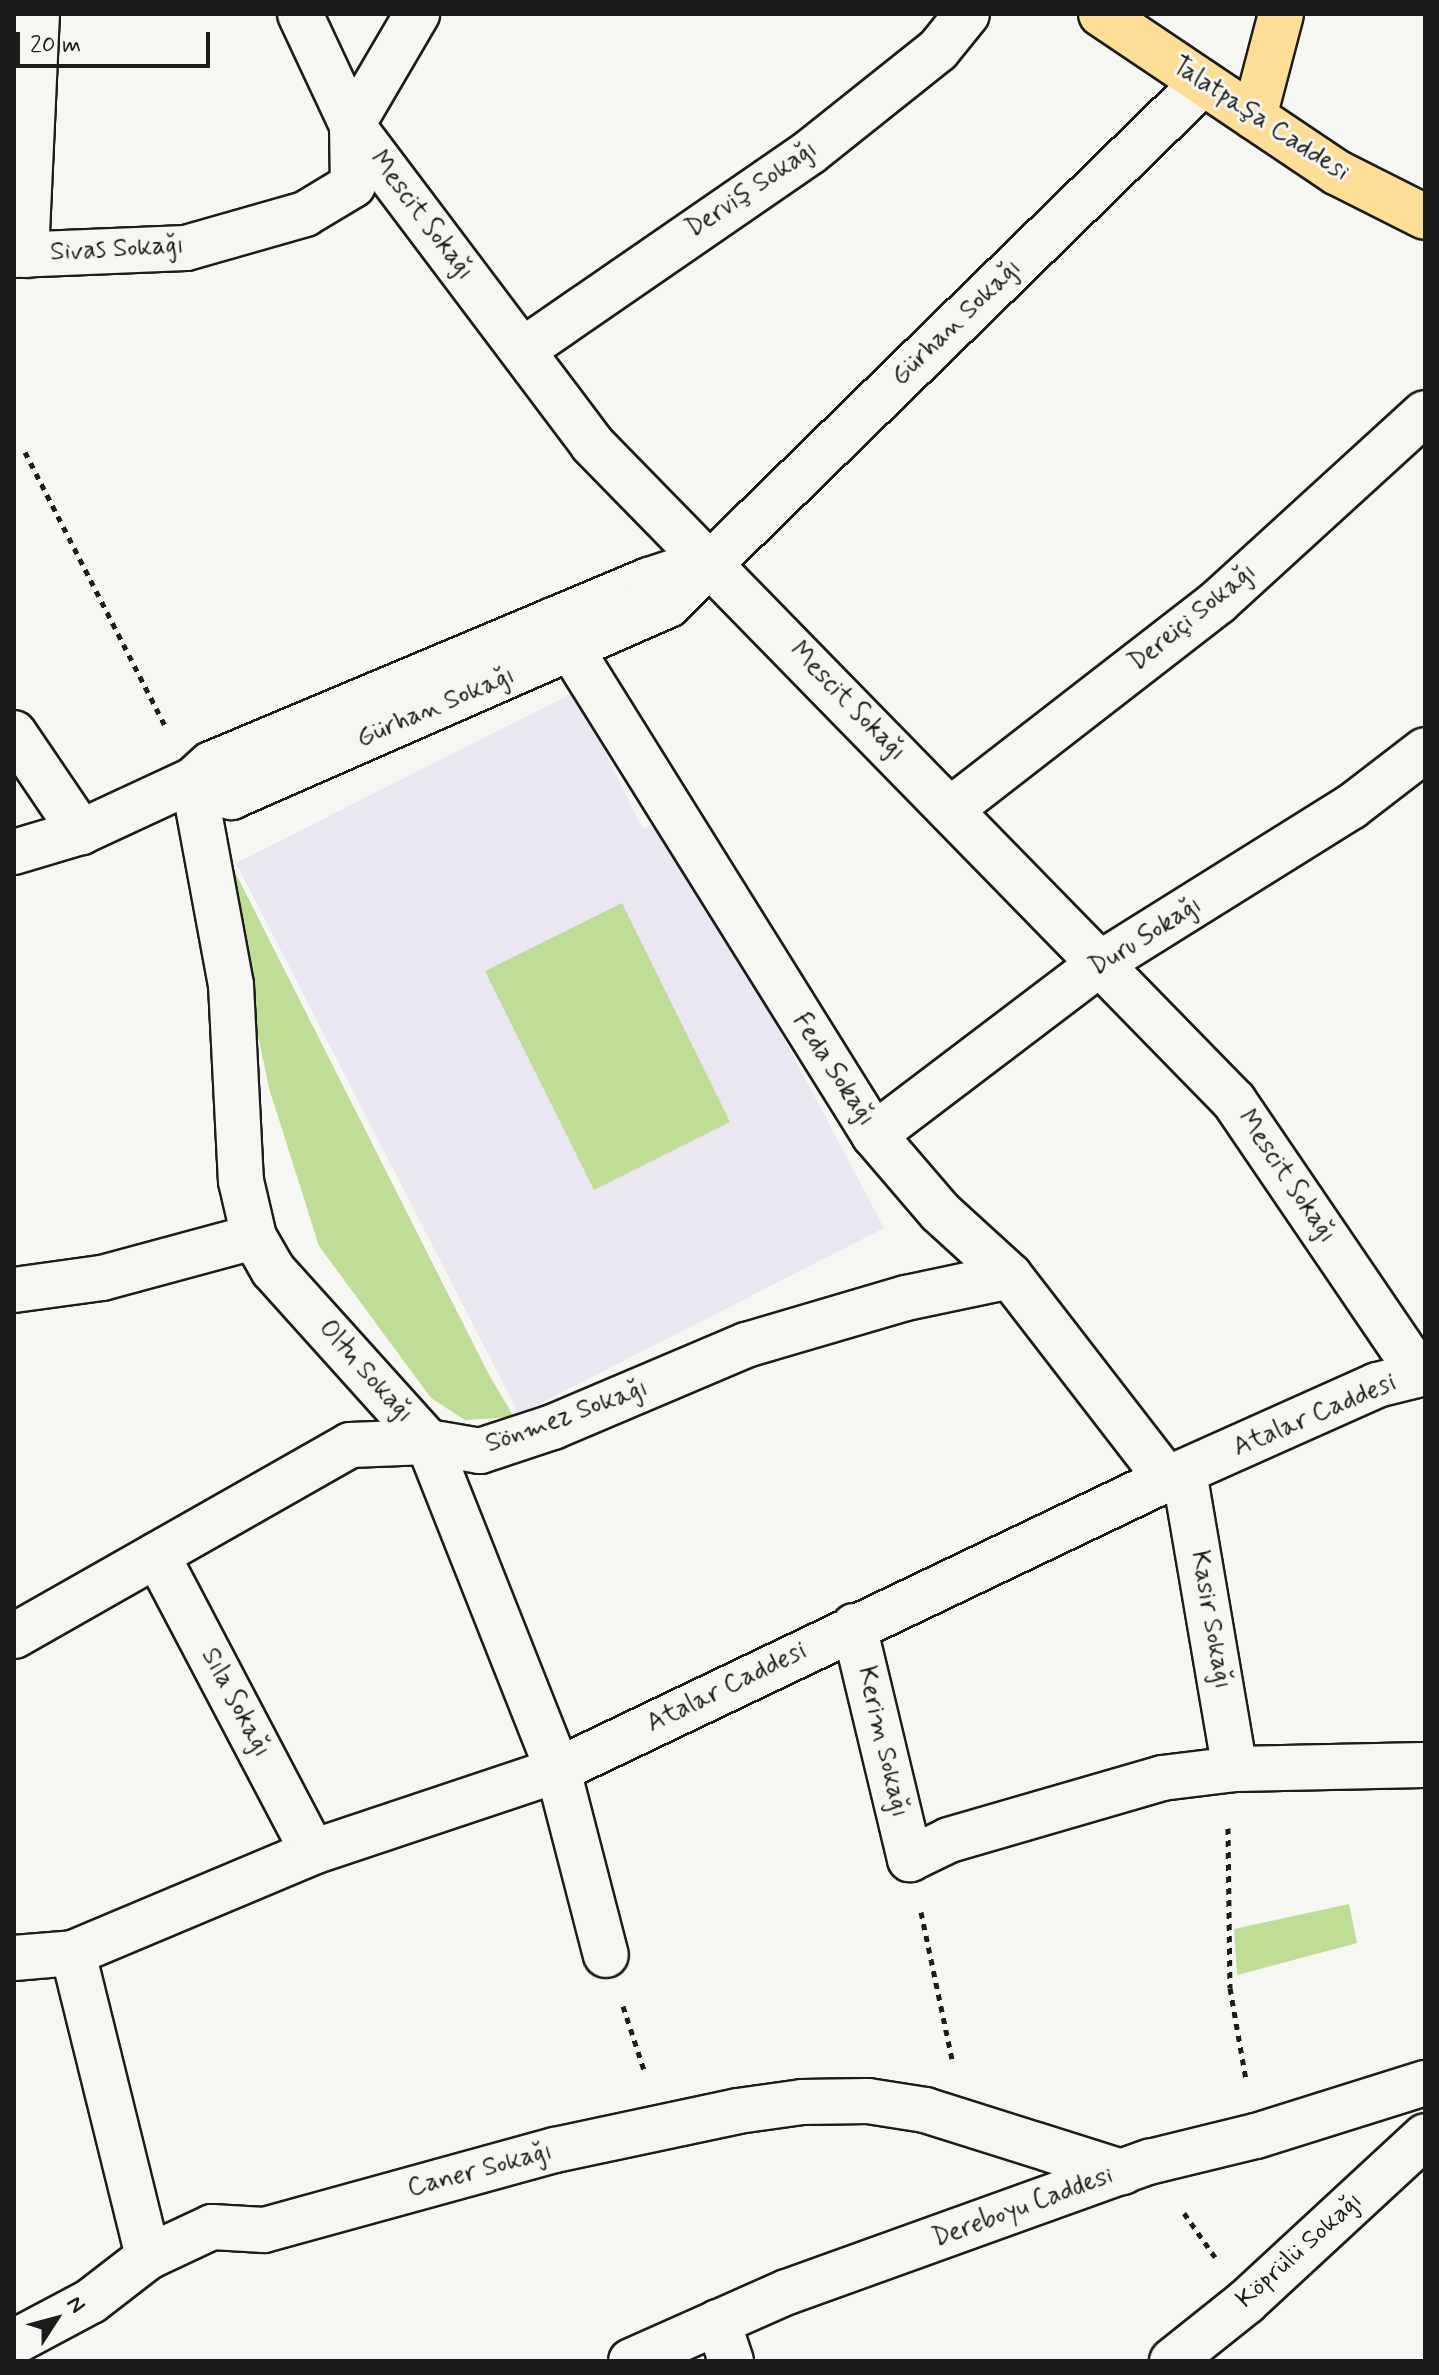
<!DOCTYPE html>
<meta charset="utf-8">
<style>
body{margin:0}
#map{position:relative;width:1439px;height:2375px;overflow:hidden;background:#f6f6f2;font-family:Mynerve,sans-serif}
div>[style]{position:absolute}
.built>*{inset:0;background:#eae6f2}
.green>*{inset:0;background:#bedd96}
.path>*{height:5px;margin-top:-2.5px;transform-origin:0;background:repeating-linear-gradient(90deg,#1c1c1c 0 6px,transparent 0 12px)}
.roads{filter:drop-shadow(2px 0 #1c1c1c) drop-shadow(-2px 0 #1c1c1c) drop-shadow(0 2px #1c1c1c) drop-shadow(0 -2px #1c1c1c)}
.minor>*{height:44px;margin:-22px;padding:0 22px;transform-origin:22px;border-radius:22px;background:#f6f6f2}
.major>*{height:44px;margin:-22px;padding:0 22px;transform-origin:22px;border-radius:22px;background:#fdde96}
span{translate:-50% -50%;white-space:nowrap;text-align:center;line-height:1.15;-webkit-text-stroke:6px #f6f6f2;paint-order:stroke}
.street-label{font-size:26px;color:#1c1c1c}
.frame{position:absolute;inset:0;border:16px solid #1c1c1c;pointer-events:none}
.north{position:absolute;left:16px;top:2279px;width:80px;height:80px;-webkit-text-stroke:6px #f6f6f2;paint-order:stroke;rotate:54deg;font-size:22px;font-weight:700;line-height:32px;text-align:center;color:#1c1c1c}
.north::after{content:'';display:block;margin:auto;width:28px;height:36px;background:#1c1c1c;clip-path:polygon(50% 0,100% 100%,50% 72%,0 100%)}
.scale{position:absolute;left:16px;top:32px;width:194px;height:36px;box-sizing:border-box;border:4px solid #1c1c1c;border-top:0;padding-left:10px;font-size:24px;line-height:28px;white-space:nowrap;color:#1c1c1c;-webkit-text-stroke:6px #f6f6f2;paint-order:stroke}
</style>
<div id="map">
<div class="built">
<i style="clip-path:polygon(575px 692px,643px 829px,667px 817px,884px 1228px,519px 1414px,236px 863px)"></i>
</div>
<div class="green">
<i style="clip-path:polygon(235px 872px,488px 1373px,514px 1417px,465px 1420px,431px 1398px,319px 1246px,269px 1088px,225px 877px)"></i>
<i style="clip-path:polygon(622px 903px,730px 1122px,594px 1190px,485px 971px)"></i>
<i style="clip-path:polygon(1349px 1904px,1357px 1943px,1237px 1975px,1234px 1929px)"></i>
</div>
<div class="path">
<i style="left:25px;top:452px;width:311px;rotate:62.9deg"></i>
<i style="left:1228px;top:1828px;width:160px;rotate:89.3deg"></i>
<i style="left:1230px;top:1988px;width:93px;rotate:80.1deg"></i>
<i style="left:921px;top:1912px;width:150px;rotate:78.1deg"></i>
<i style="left:623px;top:2006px;width:71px;rotate:71.8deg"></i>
<i style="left:1184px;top:2213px;width:54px;rotate:54.8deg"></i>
</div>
<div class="roads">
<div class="minor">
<i style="left:300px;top:14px;width:123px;rotate:64.9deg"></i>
<i style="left:352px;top:125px;width:399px;rotate:53deg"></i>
<i style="left:592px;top:444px;width:919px;rotate:45.66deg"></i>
<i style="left:1234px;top:1101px;width:329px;rotate:55.8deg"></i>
<i style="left:14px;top:255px;width:172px;rotate:-2.3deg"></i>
<i style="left:186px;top:248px;width:124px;rotate:-15.9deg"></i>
<i style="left:305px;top:214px;width:56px;rotate:-31.1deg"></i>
<i style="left:353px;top:185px;width:60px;rotate:-91deg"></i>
<i style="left:352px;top:125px;width:129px;rotate:-59.6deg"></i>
<i style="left:26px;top:255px;width:241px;rotate:-87.4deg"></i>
<i style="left:523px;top:350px;width:349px;rotate:-34.6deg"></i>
<i style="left:810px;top:152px;width:164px;rotate:-38.6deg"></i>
<i style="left:938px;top:50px;width:46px;rotate:-51.1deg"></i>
<i style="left:553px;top:620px;width:607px;rotate:58.06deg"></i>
<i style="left:874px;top:1135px;width:101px;rotate:49.4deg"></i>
<i style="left:940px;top:1212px;width:95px;rotate:42.4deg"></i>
<i style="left:1010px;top:1276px;width:257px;rotate:52.3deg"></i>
<i style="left:14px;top:733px;width:120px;rotate:55.9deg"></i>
<i style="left:193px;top:780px;width:208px;rotate:79.5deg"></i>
<i style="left:231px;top:985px;width:196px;rotate:87.1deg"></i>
<i style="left:241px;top:1181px;width:57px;rotate:76.9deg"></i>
<i style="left:254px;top:1237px;width:38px;rotate:60deg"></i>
<i style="left:273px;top:1270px;width:232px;rotate:48deg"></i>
<i style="left:428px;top:1442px;width:353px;rotate:68.4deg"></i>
<i style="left:558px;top:1770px;width:191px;rotate:75.5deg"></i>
<i style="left:193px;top:780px;width:42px;rotate:24.1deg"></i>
<i style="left:231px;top:797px;width:477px;rotate:-23.7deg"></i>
<i style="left:668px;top:605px;width:747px;rotate:-44.3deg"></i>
<i style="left:950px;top:810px;width:339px;rotate:-37.8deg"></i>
<i style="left:1218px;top:602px;width:280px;rotate:-42.4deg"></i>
<i style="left:14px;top:852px;width:70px;rotate:-16.6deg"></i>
<i style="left:81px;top:832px;width:123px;rotate:-24.9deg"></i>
<i style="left:193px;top:780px;width:24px;rotate:-42deg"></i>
<i style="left:211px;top:764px;width:475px;rotate:-22.8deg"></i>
<i style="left:649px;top:580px;width:61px;rotate:-18.1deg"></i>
<i style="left:874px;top:1135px;width:285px;rotate:-37.2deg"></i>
<i style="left:1101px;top:963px;width:295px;rotate:-32deg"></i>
<i style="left:1351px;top:807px;width:93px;rotate:-37.6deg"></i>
<i style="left:14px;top:1290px;width:89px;rotate:-7.8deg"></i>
<i style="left:102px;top:1278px;width:157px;rotate:-15.1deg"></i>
<i style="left:1184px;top:1472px;width:301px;rotate:80.3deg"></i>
<i style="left:157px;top:1555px;width:335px;rotate:62.3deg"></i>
<i style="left:854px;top:1626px;width:240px;rotate:76.5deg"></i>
<i style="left:910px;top:1859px;width:43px;rotate:-26deg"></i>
<i style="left:949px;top:1840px;width:222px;rotate:-16.2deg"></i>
<i style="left:1162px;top:1778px;width:74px;rotate:-7deg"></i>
<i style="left:1235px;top:1769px;width:190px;rotate:-1.2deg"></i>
<i style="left:14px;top:1636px;width:386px;rotate:-29.6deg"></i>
<i style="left:350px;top:1445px;width:78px;rotate:-2.2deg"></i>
<i style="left:428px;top:1442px;width:53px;rotate:9.8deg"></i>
<i style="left:480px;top:1451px;width:77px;rotate:-18.2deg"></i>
<i style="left:553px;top:1427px;width:210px;rotate:-23deg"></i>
<i style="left:746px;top:1345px;width:167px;rotate:-16.4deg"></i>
<i style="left:906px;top:1298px;width:106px;rotate:-11.9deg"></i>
<i style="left:73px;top:1953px;width:313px;rotate:76.1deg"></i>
<i style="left:14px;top:1958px;width:59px;rotate:-4.8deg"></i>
<i style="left:73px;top:1953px;width:260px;rotate:-22.8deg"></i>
<i style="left:313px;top:1852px;width:258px;rotate:-18.5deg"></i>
<i style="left:558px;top:1770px;width:675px;rotate:-25.54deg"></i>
<i style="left:1167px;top:1479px;width:230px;rotate:-24.1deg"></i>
<i style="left:1377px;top:1385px;width:49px;rotate:-14deg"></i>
<i style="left:718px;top:2322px;width:41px;rotate:71.6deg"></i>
<i style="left:14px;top:2342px;width:87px;rotate:-28deg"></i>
<i style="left:91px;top:2301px;width:72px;rotate:-37.7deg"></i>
<i style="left:148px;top:2257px;width:71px;rotate:-25.1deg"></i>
<i style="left:212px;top:2227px;width:52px;rotate:3.3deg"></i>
<i style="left:264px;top:2230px;width:302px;rotate:-15.4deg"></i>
<i style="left:555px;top:2150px;width:187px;rotate:-12deg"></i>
<i style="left:738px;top:2111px;width:65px;rotate:-8deg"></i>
<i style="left:802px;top:2102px;width:66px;rotate:-0.9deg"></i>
<i style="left:868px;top:2101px;width:58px;rotate:9deg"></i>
<i style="left:925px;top:2110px;width:207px;rotate:17.5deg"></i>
<i style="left:631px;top:2361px;width:171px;rotate:-23.9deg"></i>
<i style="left:787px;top:2292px;width:385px;rotate:-19.8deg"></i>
<i style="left:1149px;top:2162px;width:110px;rotate:-13.7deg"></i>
<i style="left:1256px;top:2136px;width:177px;rotate:-17.4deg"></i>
<i style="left:1172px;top:2361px;width:95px;rotate:-38.6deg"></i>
<i style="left:1246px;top:2302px;width:244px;rotate:-42.8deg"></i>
</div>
<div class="major">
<i style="left:1101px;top:14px;width:285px;rotate:33.9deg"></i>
<i style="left:1338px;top:173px;width:97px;rotate:26.8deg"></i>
<i style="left:1254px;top:117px;width:106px;rotate:-75.3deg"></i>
</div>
</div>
<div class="street-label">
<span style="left:1260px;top:120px;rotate:33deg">Talatpaşa Caddesi</span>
<span style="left:752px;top:190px;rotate:-34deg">Derviş Sokağı</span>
<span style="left:421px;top:216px;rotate:53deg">Mescit Sokağı</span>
<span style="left:117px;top:250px;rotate:-3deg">Sivas Sokağı</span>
<span style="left:957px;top:323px;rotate:-44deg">Gürhan Sokağı</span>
<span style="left:1193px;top:618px;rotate:-39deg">Dereiçi Sokağı</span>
<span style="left:847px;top:702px;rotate:46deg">Mescit Sokağı</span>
<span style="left:436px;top:708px;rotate:-23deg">Gürhan Sokağı</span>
<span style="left:1146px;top:937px;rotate:-32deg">Duru Sokağı</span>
<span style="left:833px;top:1070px;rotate:57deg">Feda Sokağı</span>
<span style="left:1286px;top:1177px;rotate:56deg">Mescit Sokağı</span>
<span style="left:365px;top:1372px;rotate:48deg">Oltu Sokağı</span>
<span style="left:1315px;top:1416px;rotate:-23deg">Atalar Caddesi</span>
<span style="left:567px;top:1417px;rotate:-20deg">Sönmez Sokağı</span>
<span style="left:1210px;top:1620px;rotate:80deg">Kasir Sokağı</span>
<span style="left:727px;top:1688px;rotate:-26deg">Atalar Caddesi</span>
<span style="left:235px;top:1703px;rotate:62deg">Sıla Sokağı</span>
<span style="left:882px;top:1742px;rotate:77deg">Kerim Sokağı</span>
<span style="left:480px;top:2171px;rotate:-15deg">Caner Sokağı</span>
<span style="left:1023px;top:2208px;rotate:-20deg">Dereboyu Caddesi</span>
<span style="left:1300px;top:2251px;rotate:-42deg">Köprülü Sokağı</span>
</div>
<div class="frame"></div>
<div class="north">N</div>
<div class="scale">20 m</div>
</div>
